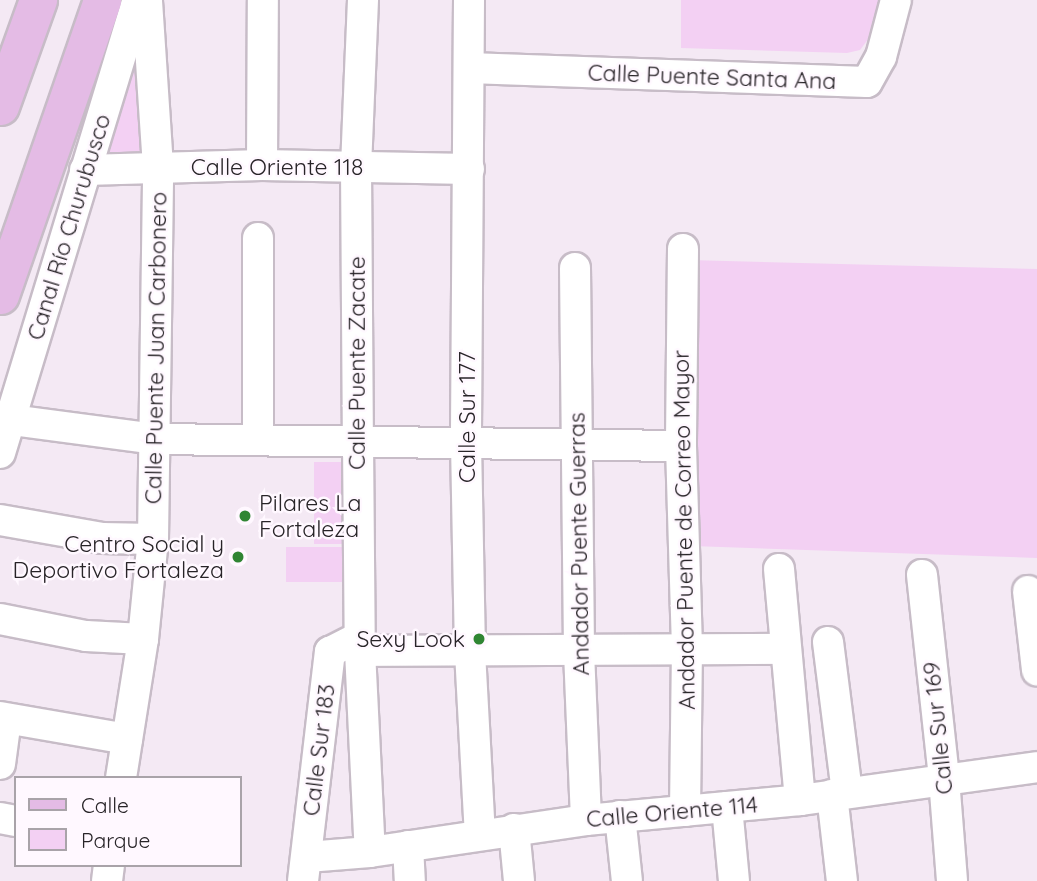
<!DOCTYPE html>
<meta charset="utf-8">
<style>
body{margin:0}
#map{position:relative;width:1037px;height:881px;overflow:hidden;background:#f4e9f4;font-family:Quicksand,sans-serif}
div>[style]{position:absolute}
.green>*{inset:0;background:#f3d0f3}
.roads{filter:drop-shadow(2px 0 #c7bcc7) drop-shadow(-2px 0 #c7bcc7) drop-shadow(0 2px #c7bcc7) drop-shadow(0 -2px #c7bcc7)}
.minor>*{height:30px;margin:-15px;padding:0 15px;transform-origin:15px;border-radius:15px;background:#fff}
.major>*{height:37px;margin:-18.5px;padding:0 18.5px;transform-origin:18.5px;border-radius:18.5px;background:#e4bbe5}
.dots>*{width:19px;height:19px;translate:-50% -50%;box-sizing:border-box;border:4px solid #fff8ff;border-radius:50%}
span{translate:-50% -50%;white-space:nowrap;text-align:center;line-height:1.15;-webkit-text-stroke:5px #fff8ff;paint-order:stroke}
.street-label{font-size:23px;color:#282428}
.poi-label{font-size:23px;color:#282428}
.left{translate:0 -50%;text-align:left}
.right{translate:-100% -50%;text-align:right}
.legend{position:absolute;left:14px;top:776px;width:228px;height:91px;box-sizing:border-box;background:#fff8ff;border:2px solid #a9a3a9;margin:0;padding:9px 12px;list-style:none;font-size:21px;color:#282428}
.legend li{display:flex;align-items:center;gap:14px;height:35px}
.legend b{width:35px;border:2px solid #a9a3a9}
</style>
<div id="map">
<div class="green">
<i style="clip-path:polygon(681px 0,880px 0,869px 38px,860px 50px,847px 53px,681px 48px)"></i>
<i style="clip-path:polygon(142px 10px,151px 162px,97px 161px)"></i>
<i style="clip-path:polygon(689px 260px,1037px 269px,1037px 558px,692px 546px)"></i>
<i style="clip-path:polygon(314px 462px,358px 462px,358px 544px,314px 544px)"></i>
<i style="clip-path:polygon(286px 547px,356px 547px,356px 582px,286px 582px)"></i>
</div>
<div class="roads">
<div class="minor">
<i style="left:363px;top:0;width:167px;rotate:92.4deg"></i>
<i style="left:356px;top:167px;width:275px;rotate:89.6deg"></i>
<i style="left:358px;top:442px;width:209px;rotate:89.5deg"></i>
<i style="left:360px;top:651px;width:201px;rotate:87.2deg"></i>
<i style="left:469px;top:0;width:443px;rotate:90.4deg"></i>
<i style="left:466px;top:443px;width:209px;rotate:88.9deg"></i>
<i style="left:470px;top:652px;width:182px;rotate:86.9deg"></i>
<i style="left:469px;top:68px;width:398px;rotate:2deg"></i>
<i style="left:867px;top:82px;width:29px;rotate:-61deg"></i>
<i style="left:881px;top:57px;width:59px;rotate:-75.3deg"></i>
<i style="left:262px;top:165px;width:165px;rotate:-89.7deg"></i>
<i style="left:85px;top:170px;width:177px;rotate:-1.6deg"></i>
<i style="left:262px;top:165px;width:207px;rotate:1.1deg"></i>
<i style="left:258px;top:238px;width:202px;rotate:90deg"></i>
<i style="left:683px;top:249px;width:197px;rotate:90.6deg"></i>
<i style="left:681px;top:446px;width:201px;rotate:88.3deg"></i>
<i style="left:687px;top:647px;width:164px;rotate:90.7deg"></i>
<i style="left:575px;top:268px;width:384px;rotate:89.4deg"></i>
<i style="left:579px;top:652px;width:168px;rotate:87.6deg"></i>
<i style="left:12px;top:420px;width:146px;rotate:7.5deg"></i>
<i style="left:157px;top:439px;width:524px;rotate:0.77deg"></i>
<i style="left:0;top:453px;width:474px;rotate:-73.1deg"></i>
<i style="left:0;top:520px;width:104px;rotate:10deg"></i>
<i style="left:102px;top:538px;width:51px;rotate:1.1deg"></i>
<i style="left:779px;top:569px;width:232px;rotate:84.8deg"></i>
<i style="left:922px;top:575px;width:205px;rotate:83.8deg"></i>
<i style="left:944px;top:779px;width:102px;rotate:85.5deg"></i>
<i style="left:1028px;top:591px;width:80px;rotate:83.5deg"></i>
<i style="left:0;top:619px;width:88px;rotate:11.2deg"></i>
<i style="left:86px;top:636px;width:57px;rotate:3deg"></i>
<i style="left:828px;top:642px;width:152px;rotate:82.8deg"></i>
<i style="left:360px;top:651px;width:425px;rotate:-0.3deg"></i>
<i style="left:0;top:717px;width:129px;rotate:9.8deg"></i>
<i style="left:0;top:764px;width:45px;rotate:-82.4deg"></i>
<i style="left:121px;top:778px;width:141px;rotate:-81deg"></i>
<i style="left:143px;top:639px;width:100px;rotate:-84.3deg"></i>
<i style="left:153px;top:539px;width:372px;rotate:-89.2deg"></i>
<i style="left:158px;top:167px;width:167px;rotate:-93.8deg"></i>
<i style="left:832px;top:795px;width:87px;rotate:83.4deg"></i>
<i style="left:727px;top:807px;width:74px;rotate:84.6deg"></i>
<i style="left:620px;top:816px;width:65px;rotate:83.9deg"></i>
<i style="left:0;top:818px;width:16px;rotate:11deg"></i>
<i style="left:514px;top:829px;width:52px;rotate:84.5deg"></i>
<i style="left:408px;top:846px;width:35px;rotate:87deg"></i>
<i style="left:307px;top:857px;width:63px;rotate:-4.5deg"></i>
<i style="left:370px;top:852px;width:218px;rotate:-8.4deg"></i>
<i style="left:586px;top:820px;width:215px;rotate:-5.3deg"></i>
<i style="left:800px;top:800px;width:239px;rotate:-7.9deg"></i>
<i style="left:107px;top:881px;width:16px;rotate:-83deg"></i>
<i style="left:303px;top:881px;width:231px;rotate:-83.3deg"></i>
<i style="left:330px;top:652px;width:33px;rotate:-27deg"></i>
</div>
<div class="major">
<i style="left:0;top:106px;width:113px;rotate:-70.3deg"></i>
<i style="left:0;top:295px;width:312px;rotate:-70.9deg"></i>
</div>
</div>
<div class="dots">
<i style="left:245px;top:516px;background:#308533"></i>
<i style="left:238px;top:557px;background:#308533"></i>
<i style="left:479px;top:639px;background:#308533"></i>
</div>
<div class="street-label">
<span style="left:712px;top:77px;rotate:2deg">Calle Puente Santa Ana</span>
<span style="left:277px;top:167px">Calle Oriente 118</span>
<span style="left:69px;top:227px;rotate:-73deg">Canal Río Churubusco</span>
<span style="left:156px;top:348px;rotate:-89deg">Calle Puente Juan Carbonero</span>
<span style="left:357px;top:363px;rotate:-90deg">Calle Puente Zacate</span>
<span style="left:467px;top:417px;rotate:-90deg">Calle Sur 177</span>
<span style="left:684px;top:530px;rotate:-91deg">Andador Puente de Correo Mayor</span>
<span style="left:579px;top:544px;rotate:-91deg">Andador Puente Guerras</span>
<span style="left:938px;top:728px;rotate:-96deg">Calle Sur 169</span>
<span style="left:319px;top:750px;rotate:-83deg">Calle Sur 183</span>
<span style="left:672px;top:812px;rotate:-5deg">Calle Oriente 114</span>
</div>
<div class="poi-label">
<span class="left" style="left:259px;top:516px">Pilares La<br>Fortaleza</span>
<span class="right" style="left:224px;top:557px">Centro Social y<br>Deportivo Fortaleza</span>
<span class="right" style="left:465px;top:639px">Sexy Look</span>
</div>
<ul class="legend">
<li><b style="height:9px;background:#e4bbe5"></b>Calle</li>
<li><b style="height:19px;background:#f3d0f3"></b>Parque</li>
</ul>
</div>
